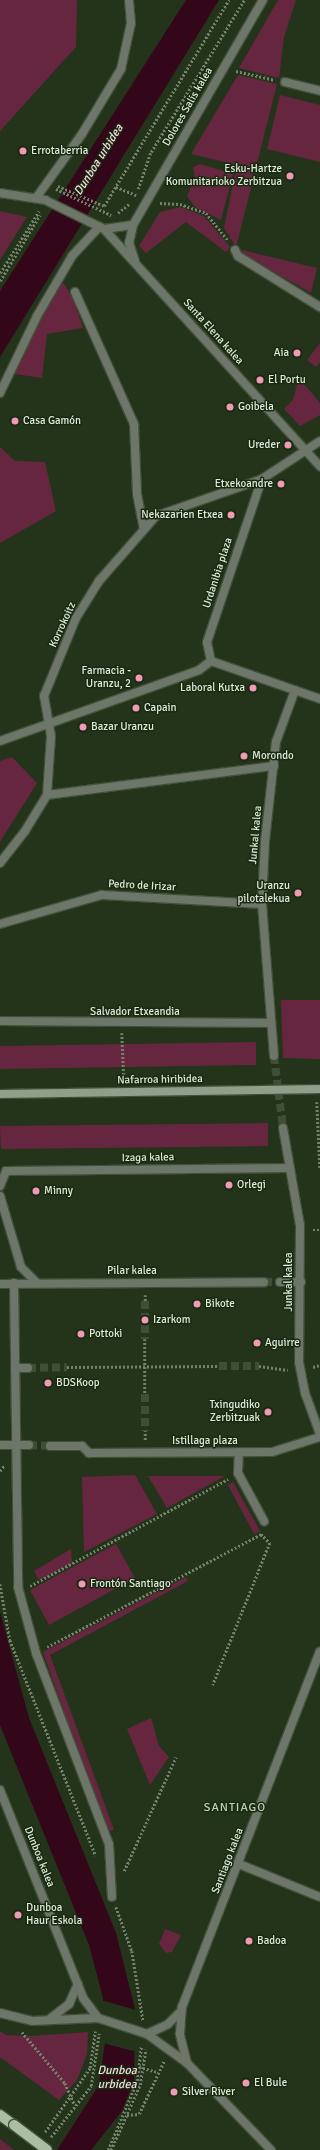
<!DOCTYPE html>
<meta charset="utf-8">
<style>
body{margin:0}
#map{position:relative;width:320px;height:2150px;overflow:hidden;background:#23341a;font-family:Signika,sans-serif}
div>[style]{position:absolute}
.green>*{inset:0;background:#67263f}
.water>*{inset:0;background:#330619}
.pier>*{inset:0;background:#23341a}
.pedestrian-tunnel>*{height:8px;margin-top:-4px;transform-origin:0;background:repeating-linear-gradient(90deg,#3f4f37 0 8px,transparent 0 12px)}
.minor-tunnel>*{height:8px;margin-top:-4px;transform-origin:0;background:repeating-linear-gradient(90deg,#3f4f37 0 8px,transparent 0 12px)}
.path>*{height:2.5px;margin-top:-1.25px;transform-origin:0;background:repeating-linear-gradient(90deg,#73826c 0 2px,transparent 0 4px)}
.roads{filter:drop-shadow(1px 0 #415139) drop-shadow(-1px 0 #415139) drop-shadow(0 1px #415139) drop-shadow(0 -1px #415139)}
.service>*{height:8px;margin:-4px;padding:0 4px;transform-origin:4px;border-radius:4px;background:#6d7669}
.pedestrian>*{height:8px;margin:-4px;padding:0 4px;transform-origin:4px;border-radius:4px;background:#6d7669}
.minor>*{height:8px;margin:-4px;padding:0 4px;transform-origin:4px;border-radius:4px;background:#6d7669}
.secondary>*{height:8px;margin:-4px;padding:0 4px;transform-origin:4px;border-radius:4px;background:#909e8a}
.primary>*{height:10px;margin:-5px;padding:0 5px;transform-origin:5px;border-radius:5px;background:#abbda3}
.bridges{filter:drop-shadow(1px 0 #415139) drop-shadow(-1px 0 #415139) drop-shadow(0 1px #415139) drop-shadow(0 -1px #415139)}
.primary-bridge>*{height:10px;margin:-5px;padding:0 5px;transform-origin:5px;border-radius:5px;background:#abbda3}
.dots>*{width:11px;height:11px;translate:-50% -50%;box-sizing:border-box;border:2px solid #192a10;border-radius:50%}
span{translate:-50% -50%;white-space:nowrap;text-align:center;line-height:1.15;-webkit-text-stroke:3px #192a10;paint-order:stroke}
.street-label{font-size:11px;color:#dfeada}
.poi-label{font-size:11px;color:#dfeada}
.left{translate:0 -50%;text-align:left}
.right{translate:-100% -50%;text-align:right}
.water-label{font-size:12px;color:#f5dae1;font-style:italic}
.neighbourhood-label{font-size:12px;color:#bed4b4;letter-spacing:1px}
</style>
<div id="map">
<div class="green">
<i style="clip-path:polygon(0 0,77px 0,76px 47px,0 131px)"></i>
<i style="clip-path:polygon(278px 0,296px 0,284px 37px,279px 78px,239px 68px)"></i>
<i style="clip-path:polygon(238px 75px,277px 84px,236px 247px,224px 228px,237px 165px,191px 154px)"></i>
<i style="clip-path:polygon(280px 95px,320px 105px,320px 162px,267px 149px)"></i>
<i style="clip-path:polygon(200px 164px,233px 174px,221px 220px,195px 207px,187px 196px,195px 178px,193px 167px)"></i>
<i style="clip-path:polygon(180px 207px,204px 216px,230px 247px,226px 252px,186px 222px,146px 253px,139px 246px,160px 212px)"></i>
<i style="clip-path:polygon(0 211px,27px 217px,0 260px)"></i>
<i style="clip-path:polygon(242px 250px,317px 268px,311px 293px,242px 254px)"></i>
<i style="clip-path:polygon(61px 279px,73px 298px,83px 328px,47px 334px,42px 378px,15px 374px,37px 321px)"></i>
<i style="clip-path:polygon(320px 343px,320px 362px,316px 367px,307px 360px)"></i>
<i style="clip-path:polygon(299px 378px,320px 403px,320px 415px,300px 426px,284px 409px,293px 400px)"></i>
<i style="clip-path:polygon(0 447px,15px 461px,45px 462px,56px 511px,0 543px)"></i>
<i style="clip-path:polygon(12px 757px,37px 783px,0 842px,0 761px)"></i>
<i style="clip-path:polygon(281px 1000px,320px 1000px,320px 1059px,283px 1058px)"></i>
<i style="clip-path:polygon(256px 1042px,256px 1065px,0 1069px,0 1046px)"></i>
<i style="clip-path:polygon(268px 1123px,268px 1146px,1px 1149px,0 1126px)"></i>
<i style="clip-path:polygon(135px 1475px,157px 1514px,84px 1552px,82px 1477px)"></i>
<i style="clip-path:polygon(148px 1476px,225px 1476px,167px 1508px)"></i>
<i style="clip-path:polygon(233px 1482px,260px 1531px,254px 1534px,228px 1485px)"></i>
<i style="clip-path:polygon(116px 1544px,135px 1578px,49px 1625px,30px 1590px)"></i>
<i style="clip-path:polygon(71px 1549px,72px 1563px,39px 1580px,34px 1571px)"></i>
<i style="clip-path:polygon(186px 1577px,188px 1581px,50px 1655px,114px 1830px,106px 1832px,43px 1652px)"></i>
<i style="clip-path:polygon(151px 1718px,159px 1746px,169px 1757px,150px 1785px,127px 1729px)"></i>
<i style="clip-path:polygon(165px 1929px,181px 1935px,172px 1952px,166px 1953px,159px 1944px)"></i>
<i style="clip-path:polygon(0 2031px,6px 2035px,30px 2036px,88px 2032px,87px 2054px,77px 2080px,59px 2100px,0 2057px)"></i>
<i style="clip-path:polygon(0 2139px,14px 2150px,0 2150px)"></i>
</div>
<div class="water">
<i style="clip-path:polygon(186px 0,219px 0,0 357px,0 291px)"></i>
<i style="clip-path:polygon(0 1612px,29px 1718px,116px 1933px,135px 2009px,134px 2081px,122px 2111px,91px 2150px,57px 2150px,99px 2085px,105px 2042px,103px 1998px,89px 1945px,0 1725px)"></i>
</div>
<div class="pier">
<i style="clip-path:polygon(101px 2000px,136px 2010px,137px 2052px,103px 2043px)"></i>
</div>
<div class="pedestrian-tunnel">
<i style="left:145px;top:1301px;width:38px;rotate:90deg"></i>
<i style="left:219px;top:1366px;width:40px"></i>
<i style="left:28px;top:1368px;width:39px;rotate:-1deg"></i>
<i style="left:145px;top:1394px;width:37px;rotate:90deg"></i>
<i style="left:29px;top:1445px;width:21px;rotate:3deg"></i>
</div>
<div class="minor-tunnel">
<i style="left:274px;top:1056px;width:73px;rotate:82.9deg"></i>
<i style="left:264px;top:1282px;width:16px"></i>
</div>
<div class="path">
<i style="left:236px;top:71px;width:39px;rotate:13deg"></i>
<i style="left:58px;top:186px;width:50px;rotate:23.5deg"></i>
<i style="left:104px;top:206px;width:241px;rotate:-58.8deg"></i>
<i style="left:116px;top:187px;width:22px;rotate:22deg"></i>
<i style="left:56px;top:189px;width:61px;rotate:25.3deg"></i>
<i style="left:138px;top:189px;width:39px;rotate:-71deg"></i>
<i style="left:151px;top:152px;width:178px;rotate:-58.5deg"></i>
<i style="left:160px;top:203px;width:20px;rotate:3deg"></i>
<i style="left:180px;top:204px;width:28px;rotate:19deg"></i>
<i style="left:206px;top:213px;width:35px;rotate:51deg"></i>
<i style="left:118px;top:213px;width:14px;rotate:-39deg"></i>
<i style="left:0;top:273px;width:73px;rotate:-57.8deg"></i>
<i style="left:0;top:281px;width:77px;rotate:-58.8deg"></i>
<i style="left:122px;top:1033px;width:47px;rotate:87.6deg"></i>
<i style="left:317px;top:1102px;width:66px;rotate:87.4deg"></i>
<i style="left:313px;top:1230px;width:7px"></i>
<i style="left:145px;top:1301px;width:6px;rotate:-90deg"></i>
<i style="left:145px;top:1339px;width:55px;rotate:90deg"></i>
<i style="left:259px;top:1366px;width:29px;rotate:8deg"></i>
<i style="left:67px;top:1367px;width:152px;rotate:-0.4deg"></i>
<i style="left:313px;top:1367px;width:7px;rotate:-16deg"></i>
<i style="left:145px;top:1440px;width:9px;rotate:-90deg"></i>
<i style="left:0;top:1471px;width:7px;rotate:-56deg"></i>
<i style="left:0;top:1584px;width:57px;rotate:79.9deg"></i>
<i style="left:10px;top:1640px;width:232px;rotate:68.3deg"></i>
<i style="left:30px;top:1586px;width:225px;rotate:-28.4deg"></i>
<i style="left:47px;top:1647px;width:242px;rotate:-27.8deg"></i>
<i style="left:261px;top:1534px;width:13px;rotate:45deg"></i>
<i style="left:270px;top:1543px;width:153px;rotate:111.9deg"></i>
<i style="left:124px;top:1871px;width:125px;rotate:-65.5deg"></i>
<i style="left:116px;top:1907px;width:47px;rotate:70deg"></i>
<i style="left:132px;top:1951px;width:70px;rotate:80.9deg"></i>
<i style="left:22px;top:2032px;width:67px;rotate:49.9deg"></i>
<i style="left:65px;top:2083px;width:24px;rotate:66deg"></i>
<i style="left:139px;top:2067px;width:20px;rotate:15deg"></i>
<i style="left:127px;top:2115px;width:12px;rotate:-5deg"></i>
<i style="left:139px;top:2114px;width:59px;rotate:-64.7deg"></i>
<i style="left:45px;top:2132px;width:78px;rotate:-54.9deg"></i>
<i style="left:90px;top:2068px;width:37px;rotate:-82deg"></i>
<i style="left:51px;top:2137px;width:65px;rotate:-51.9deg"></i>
<i style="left:91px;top:2086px;width:53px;rotate:-81.3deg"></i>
<i style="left:108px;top:2150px;width:75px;rotate:-67.2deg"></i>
<i style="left:137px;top:2081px;width:34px;rotate:-83deg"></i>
<i style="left:111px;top:2150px;width:71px;rotate:-66deg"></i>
<i style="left:140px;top:2085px;width:36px;rotate:-81deg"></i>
</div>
<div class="roads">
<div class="service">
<i style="left:285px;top:82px;width:36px;rotate:14deg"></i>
<i style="left:75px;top:292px;width:145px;rotate:65.9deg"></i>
<i style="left:134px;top:424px;width:70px;rotate:87.5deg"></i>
<i style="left:137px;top:494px;width:36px;rotate:79deg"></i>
<i style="left:0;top:393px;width:85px;rotate:-64.3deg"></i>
<i style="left:37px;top:316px;width:69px;rotate:-59.7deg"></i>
<i style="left:72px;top:256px;width:40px;rotate:-47deg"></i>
<i style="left:239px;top:1452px;width:21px;rotate:93deg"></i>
<i style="left:238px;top:1473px;width:55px;rotate:61.6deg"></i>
</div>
<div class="pedestrian">
<i style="left:235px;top:250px;width:7px;rotate:63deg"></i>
<i style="left:238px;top:256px;width:97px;rotate:31.9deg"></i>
<i style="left:14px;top:1283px;width:304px;rotate:89.2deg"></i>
<i style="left:18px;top:1587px;width:68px;rotate:74.7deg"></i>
<i style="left:36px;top:1653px;width:204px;rotate:69.1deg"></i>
<i style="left:109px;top:1844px;width:53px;rotate:86.8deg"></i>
<i style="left:15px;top:1368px;width:13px"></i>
<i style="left:0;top:1445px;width:29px"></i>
<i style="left:50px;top:1446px;width:32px"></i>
<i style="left:82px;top:1446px;width:10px;rotate:45deg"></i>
</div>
<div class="minor">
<i style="left:0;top:193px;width:46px;rotate:8.8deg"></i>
<i style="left:45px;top:200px;width:66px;rotate:26.2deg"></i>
<i style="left:104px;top:229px;width:321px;rotate:47.7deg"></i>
<i style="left:36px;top:198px;width:79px;rotate:-54.3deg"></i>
<i style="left:82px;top:134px;width:76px;rotate:-59deg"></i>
<i style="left:121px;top:69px;width:47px;rotate:-77.7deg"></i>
<i style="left:131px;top:23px;width:23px;rotate:-95deg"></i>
<i style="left:104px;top:229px;width:29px;rotate:-8deg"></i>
<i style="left:135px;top:261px;width:19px;rotate:-108deg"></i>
<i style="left:129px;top:243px;width:18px;rotate:-77deg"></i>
<i style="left:133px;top:225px;width:260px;rotate:-60deg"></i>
<i style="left:211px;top:661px;width:19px;rotate:-102deg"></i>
<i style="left:207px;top:642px;width:172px;rotate:-71.4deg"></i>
<i style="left:262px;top:479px;width:69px;rotate:-33.2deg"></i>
<i style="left:211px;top:661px;width:115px;rotate:19.2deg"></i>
<i style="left:0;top:741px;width:211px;rotate:-19.6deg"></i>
<i style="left:199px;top:670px;width:15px;rotate:-37deg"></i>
<i style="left:47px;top:795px;width:229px;rotate:-7.3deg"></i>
<i style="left:0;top:863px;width:41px;rotate:-52deg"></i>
<i style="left:25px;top:831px;width:42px;rotate:-58.6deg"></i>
<i style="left:47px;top:795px;width:59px;rotate:-86.1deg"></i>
<i style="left:51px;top:736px;width:41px;rotate:-99.9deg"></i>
<i style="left:44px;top:696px;width:84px;rotate:-67.7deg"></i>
<i style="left:76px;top:618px;width:44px;rotate:-58.1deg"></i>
<i style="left:99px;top:581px;width:86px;rotate:-48.8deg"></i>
<i style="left:156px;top:516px;width:112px;rotate:-19.2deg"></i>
<i style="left:0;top:924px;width:106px;rotate:-15.9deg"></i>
<i style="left:102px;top:895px;width:160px;rotate:3.2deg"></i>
<i style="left:0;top:1021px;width:270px;rotate:0.4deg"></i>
<i style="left:274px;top:1056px;width:152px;rotate:-94.5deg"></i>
<i style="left:262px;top:904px;width:63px;rotate:-87.3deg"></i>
<i style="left:265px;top:841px;width:100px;rotate:-83.7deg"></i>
<i style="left:276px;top:742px;width:55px;rotate:-69.9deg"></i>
<i style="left:283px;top:1128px;width:98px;rotate:80.1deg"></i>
<i style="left:300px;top:1225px;width:137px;rotate:90.4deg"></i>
<i style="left:299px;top:1362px;width:32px;rotate:79deg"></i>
<i style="left:305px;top:1393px;width:44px;rotate:69.9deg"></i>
<i style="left:6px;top:1171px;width:284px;rotate:-0.6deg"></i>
<i style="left:0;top:1186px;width:16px;rotate:-68deg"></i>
<i style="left:0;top:1196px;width:74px;rotate:73.5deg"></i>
<i style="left:21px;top:1267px;width:23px;rotate:45deg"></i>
<i style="left:280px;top:1282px;width:21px"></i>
<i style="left:0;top:1284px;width:264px;rotate:-0.4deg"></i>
<i style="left:89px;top:1453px;width:183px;rotate:-0.3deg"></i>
<i style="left:272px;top:1452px;width:50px;rotate:-17.4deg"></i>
<i style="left:0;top:1790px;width:224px;rotate:68.2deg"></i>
<i style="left:83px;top:1998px;width:25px;rotate:53deg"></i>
<i style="left:239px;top:1864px;width:87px;rotate:22.2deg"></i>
<i style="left:0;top:2013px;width:33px;rotate:14deg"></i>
<i style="left:32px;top:2021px;width:66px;rotate:-2.6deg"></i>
<i style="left:98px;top:2018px;width:52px;rotate:18.1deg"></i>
<i style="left:147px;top:2034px;width:49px;rotate:35.9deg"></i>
<i style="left:187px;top:2063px;width:121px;rotate:46deg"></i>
<i style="left:51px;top:2018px;width:23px;rotate:-38deg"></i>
<i style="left:69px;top:2004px;width:22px;rotate:-66deg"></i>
<i style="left:147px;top:2034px;width:23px;rotate:-25deg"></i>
<i style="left:168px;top:2024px;width:18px;rotate:-45deg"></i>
<i style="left:187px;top:2063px;width:30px;rotate:-104deg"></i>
<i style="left:180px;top:2034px;width:27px;rotate:-86deg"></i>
<i style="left:182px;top:2007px;width:381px;rotate:-68.8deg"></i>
</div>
<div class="secondary">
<i style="left:0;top:1094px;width:320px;rotate:-0.9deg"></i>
</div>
<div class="primary">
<i style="left:0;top:2115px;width:17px;rotate:36deg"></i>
</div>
</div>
<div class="bridges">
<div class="primary-bridge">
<i style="left:14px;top:2125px;width:41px;rotate:37.1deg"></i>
</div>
</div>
<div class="dots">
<i style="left:23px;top:151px;background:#f09ab5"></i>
<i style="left:290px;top:176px;background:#f09ab5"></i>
<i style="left:297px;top:353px;background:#f09ab5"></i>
<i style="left:260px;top:380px;background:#f09ab5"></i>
<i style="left:230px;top:407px;background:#f09ab5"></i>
<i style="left:15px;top:421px;background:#f09ab5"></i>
<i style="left:288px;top:445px;background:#f09ab5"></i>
<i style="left:281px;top:484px;background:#f09ab5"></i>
<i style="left:231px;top:515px;background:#f09ab5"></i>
<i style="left:139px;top:678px;background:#f09ab5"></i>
<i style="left:253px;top:688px;background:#f09ab5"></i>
<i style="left:136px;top:708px;background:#f09ab5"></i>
<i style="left:83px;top:727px;background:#f09ab5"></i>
<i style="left:244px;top:756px;background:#f09ab5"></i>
<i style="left:298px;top:893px;background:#f09ab5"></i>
<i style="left:229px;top:1185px;background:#f09ab5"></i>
<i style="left:36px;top:1191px;background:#f09ab5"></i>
<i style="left:197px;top:1304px;background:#f09ab5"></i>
<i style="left:145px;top:1320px;background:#f09ab5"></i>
<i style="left:81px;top:1334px;background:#f09ab5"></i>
<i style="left:257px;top:1343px;background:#f09ab5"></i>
<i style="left:48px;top:1383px;background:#f09ab5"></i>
<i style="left:268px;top:1412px;background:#f09ab5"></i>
<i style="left:82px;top:1584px;background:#f09ab5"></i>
<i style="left:18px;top:1915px;background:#f09ab5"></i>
<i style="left:249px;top:1941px;background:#f09ab5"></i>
<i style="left:246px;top:2083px;background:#f09ab5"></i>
<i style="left:174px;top:2092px;background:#f09ab5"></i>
</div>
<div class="street-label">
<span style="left:188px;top:107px;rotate:-60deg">Dolores Salis kalea</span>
<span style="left:213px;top:332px;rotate:48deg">Santa Elena kalea</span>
<span style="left:218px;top:573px;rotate:-72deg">Urdanibia plaza</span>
<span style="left:63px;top:625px;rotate:-65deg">Korrokoitz</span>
<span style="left:256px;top:835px;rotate:-85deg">Junkal kalea</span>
<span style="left:142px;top:886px;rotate:3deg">Pedro de Irizar</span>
<span style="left:135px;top:1012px">Salvador Etxeandia</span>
<span style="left:160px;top:1080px;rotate:-1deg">Nafarroa hiribidea</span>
<span style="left:148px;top:1158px;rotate:-1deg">Izaga kalea</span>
<span style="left:132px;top:1271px">Pilar kalea</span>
<span style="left:289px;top:1282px;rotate:-90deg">Junkal kalea</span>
<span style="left:205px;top:1441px">Istillaga plaza</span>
<span style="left:39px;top:1857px;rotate:68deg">Dunboa kalea</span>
<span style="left:228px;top:1861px;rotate:-69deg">Santiago kalea</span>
</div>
<div class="poi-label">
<span class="left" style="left:31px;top:151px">Errotaberria</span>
<span class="right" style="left:282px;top:176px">Esku-Hartze<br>Komunitarioko Zerbitzua</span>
<span class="right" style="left:289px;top:353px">Aia</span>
<span class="left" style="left:268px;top:380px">El Portu</span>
<span class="left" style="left:238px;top:407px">Goibela</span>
<span class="left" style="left:23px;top:421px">Casa Gamón</span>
<span class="right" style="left:280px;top:445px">Ureder</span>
<span class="right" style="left:273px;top:484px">Etxekoandre</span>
<span class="right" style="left:223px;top:515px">Nekazarien Etxea</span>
<span class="right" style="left:131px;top:678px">Farmacia -<br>Uranzu, 2</span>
<span class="right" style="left:245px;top:688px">Laboral Kutxa</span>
<span class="left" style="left:144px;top:708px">Capain</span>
<span class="left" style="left:91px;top:727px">Bazar Uranzu</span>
<span class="left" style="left:252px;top:756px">Morondo</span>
<span class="right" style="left:290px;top:893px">Uranzu<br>pilotalekua</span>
<span class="left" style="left:237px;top:1185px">Orlegi</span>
<span class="left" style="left:44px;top:1191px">Minny</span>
<span class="left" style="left:205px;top:1304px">Bikote</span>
<span class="left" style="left:153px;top:1320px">Izarkom</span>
<span class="left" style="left:89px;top:1334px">Pottoki</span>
<span class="left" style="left:265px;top:1343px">Aguirre</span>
<span class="left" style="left:56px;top:1383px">BDSKoop</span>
<span class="right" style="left:260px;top:1412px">Txingudiko<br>Zerbitzuak</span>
<span class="left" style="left:90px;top:1584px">Frontón Santiago</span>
<span class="left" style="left:26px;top:1915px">Dunboa<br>Haur Eskola</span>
<span class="left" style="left:257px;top:1941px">Badoa</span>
<span class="left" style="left:254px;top:2083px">El Bule</span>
<span class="left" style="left:182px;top:2092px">Silver River</span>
</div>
<div class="water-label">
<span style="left:99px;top:160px;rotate:-58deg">Dunboa urbidea</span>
<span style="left:117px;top:2078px">Dunboa<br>urbidea</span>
</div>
<div class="neighbourhood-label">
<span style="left:235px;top:1808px">SANTIAGO</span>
</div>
</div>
